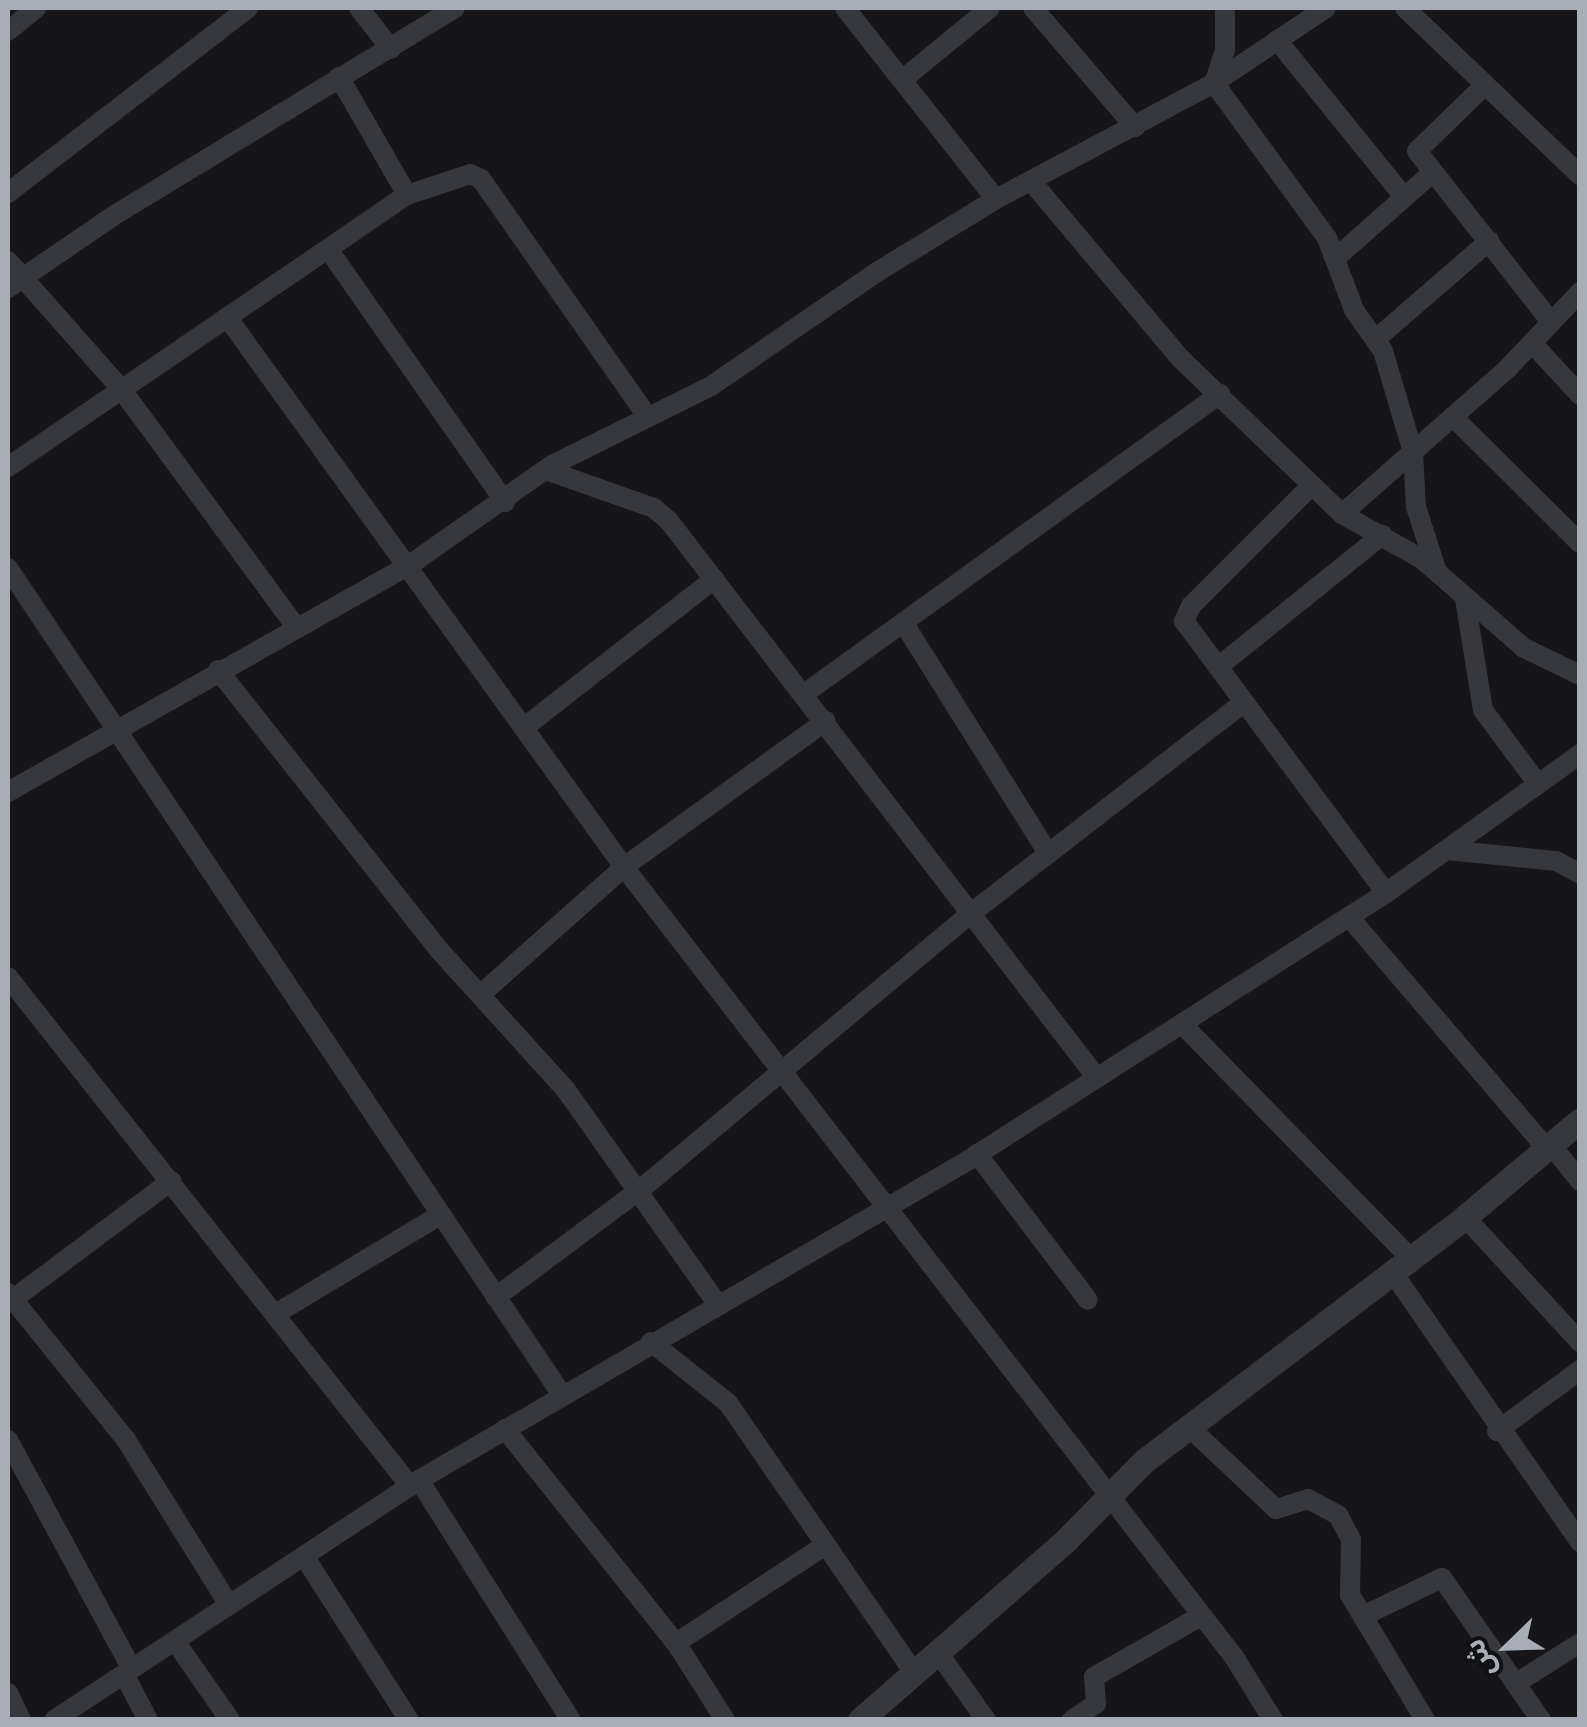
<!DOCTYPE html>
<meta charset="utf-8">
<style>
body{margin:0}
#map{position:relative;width:1587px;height:1727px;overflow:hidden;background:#161618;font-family:"Titillium Web","Noto Sans Arabic",sans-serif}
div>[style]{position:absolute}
.minor>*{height:20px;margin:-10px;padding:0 10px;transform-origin:10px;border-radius:10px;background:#37383d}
.tertiary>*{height:25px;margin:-12.5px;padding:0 12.5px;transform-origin:12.5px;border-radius:12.5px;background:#37383d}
span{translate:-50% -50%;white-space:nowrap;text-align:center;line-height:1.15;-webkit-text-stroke:9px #111113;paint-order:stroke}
.frame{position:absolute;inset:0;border:10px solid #a8adb8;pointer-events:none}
.north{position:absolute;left:1457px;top:1597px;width:100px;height:100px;-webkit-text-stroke:8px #111113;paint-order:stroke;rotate:247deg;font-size:28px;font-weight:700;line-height:40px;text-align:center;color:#a8adb8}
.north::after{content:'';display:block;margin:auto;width:35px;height:45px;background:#a8adb8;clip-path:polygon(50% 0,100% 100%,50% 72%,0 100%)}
</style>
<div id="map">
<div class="minor">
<i style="left:359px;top:8px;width:52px;rotate:52deg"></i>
<i style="left:845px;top:8px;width:243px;rotate:51.7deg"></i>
<i style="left:1033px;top:8px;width:157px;rotate:49.4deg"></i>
<i style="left:1225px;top:8px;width:42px;rotate:90deg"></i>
<i style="left:1225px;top:50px;width:35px;rotate:108deg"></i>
<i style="left:1214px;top:83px;width:192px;rotate:53.9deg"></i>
<i style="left:1327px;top:238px;width:77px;rotate:69.4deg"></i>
<i style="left:1354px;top:310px;width:50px;rotate:54.7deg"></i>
<i style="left:1383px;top:351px;width:105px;rotate:73.5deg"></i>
<i style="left:1413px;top:452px;width:55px;rotate:86.9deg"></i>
<i style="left:1416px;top:507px;width:65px;rotate:72.1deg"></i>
<i style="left:1405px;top:8px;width:242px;rotate:43.7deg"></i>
<i style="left:8px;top:31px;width:36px;rotate:-39deg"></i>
<i style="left:1277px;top:40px;width:202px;rotate:51deg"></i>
<i style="left:339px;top:77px;width:136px;rotate:60deg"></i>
<i style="left:902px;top:80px;width:114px;rotate:-39.3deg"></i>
<i style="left:1484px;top:86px;width:93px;rotate:135.9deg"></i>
<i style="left:1417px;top:151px;width:217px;rotate:51.9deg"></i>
<i style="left:1031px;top:181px;width:233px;rotate:49.9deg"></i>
<i style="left:1181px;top:359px;width:223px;rotate:43.9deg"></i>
<i style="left:1342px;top:514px;width:92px;rotate:29.4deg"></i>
<i style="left:1422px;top:559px;width:135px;rotate:41.1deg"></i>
<i style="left:1524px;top:648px;width:62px;rotate:25.7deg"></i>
<i style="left:8px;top:193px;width:303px;rotate:-37.6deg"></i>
<i style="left:328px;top:249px;width:309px;rotate:55deg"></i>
<i style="left:1338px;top:256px;width:125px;rotate:-41.4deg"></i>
<i style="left:8px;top:261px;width:172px;rotate:48.5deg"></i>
<i style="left:122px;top:390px;width:294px;rotate:53.7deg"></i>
<i style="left:8px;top:288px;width:127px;rotate:-34.4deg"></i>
<i style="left:113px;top:216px;width:400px;rotate:-31.3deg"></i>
<i style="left:227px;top:317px;width:678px;rotate:54.18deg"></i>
<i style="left:624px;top:867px;width:998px;rotate:52.33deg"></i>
<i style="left:1234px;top:1657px;width:74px;rotate:58.2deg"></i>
<i style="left:1376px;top:339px;width:150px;rotate:-40.9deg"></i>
<i style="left:1532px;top:343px;width:71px;rotate:47.3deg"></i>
<i style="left:1453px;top:417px;width:179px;rotate:44.8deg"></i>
<i style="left:8px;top:467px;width:483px;rotate:-34.3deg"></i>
<i style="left:407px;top:195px;width:66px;rotate:-18.4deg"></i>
<i style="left:470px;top:174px;width:12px;rotate:24deg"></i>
<i style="left:481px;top:179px;width:289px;rotate:55deg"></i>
<i style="left:546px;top:470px;width:114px;rotate:19.4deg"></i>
<i style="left:654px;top:508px;width:20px;rotate:41deg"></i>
<i style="left:669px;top:521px;width:702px;rotate:52.46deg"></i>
<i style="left:1312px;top:485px;width:171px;rotate:135deg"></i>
<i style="left:1191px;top:606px;width:17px;rotate:115deg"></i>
<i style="left:1184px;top:621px;width:339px;rotate:53.4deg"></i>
<i style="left:1342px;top:514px;width:221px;rotate:-41.3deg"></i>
<i style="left:1508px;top:368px;width:105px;rotate:-46.5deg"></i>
<i style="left:8px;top:568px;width:995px;rotate:56.18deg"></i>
<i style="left:1465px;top:599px;width:112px;rotate:80.8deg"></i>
<i style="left:1483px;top:710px;width:92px;rotate:53.4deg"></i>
<i style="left:903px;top:622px;width:273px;rotate:57.9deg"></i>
<i style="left:1218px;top:667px;width:211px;rotate:-38.8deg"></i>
<i style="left:218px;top:670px;width:358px;rotate:51.7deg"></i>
<i style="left:440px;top:951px;width:188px;rotate:47.8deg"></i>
<i style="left:566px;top:1090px;width:261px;rotate:54.7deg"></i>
<i style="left:804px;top:694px;width:513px;rotate:-35.8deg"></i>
<i style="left:526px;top:726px;width:239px;rotate:-38deg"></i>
<i style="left:8px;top:792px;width:463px;rotate:-29.5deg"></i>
<i style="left:411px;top:564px;width:172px;rotate:-35.1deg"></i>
<i style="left:552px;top:465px;width:178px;rotate:-26.4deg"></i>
<i style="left:711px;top:386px;width:201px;rotate:-34.5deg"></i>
<i style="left:877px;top:272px;width:140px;rotate:-31.5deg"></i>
<i style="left:996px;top:199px;width:247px;rotate:-28deg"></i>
<i style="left:1214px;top:83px;width:135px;rotate:-33.8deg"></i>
<i style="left:1447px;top:850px;width:110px;rotate:5.8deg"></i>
<i style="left:1556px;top:861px;width:27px;rotate:28deg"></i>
<i style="left:1349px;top:917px;width:305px;rotate:49.5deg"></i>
<i style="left:8px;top:977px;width:649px;rotate:51.7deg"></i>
<i style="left:480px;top:995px;width:193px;rotate:-41.6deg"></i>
<i style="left:624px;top:867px;width:249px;rotate:-35.9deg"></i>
<i style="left:1182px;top:1024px;width:328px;rotate:45.7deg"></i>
<i style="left:1551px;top:1145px;width:46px;rotate:51.1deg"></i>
<i style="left:977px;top:1154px;width:183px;rotate:52.8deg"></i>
<i style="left:1465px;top:1217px;width:170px;rotate:47.4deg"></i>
<i style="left:1393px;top:1273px;width:328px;rotate:55.2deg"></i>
<i style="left:8px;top:1293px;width:189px;rotate:51.2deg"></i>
<i style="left:126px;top:1440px;width:195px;rotate:58deg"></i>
<i style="left:496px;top:1297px;width:181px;rotate:-36.7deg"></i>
<i style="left:641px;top:1189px;width:434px;rotate:-39.9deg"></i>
<i style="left:974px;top:911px;width:341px;rotate:-37.7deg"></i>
<i style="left:8px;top:1303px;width:204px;rotate:-36.8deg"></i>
<i style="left:277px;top:1313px;width:190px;rotate:-31deg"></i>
<i style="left:651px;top:1342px;width:98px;rotate:38.4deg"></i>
<i style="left:728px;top:1403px;width:329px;rotate:55.4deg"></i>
<i style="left:1188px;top:1426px;width:121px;rotate:43.3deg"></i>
<i style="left:1276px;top:1509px;width:34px;rotate:-17deg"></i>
<i style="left:1308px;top:1499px;width:34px;rotate:28deg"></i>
<i style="left:1338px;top:1515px;width:27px;rotate:62deg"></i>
<i style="left:1351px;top:1539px;width:56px;rotate:91deg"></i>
<i style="left:1350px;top:1595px;width:146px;rotate:59deg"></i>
<i style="left:505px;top:1429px;width:274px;rotate:51.4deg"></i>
<i style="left:676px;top:1643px;width:91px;rotate:57.5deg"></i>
<i style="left:1497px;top:1431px;width:103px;rotate:-36.3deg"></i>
<i style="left:8px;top:1440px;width:260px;rotate:61.6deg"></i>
<i style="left:419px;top:1480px;width:284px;rotate:57.7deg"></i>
<i style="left:304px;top:1556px;width:195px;rotate:57.4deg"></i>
<i style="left:1363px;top:1616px;width:88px;rotate:-25.7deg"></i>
<i style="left:1442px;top:1578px;width:173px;rotate:55.1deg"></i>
<i style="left:175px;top:1641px;width:96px;rotate:55.2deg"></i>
<i style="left:676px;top:1643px;width:179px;rotate:-33.2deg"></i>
<i style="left:939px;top:1654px;width:81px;rotate:54.5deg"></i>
<i style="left:124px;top:1674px;width:52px;rotate:62.4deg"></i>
<i style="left:1518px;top:1682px;width:73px;rotate:-32.2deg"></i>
<i style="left:8px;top:1693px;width:30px;rotate:64deg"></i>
<i style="left:54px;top:1720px;width:437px;rotate:-33.3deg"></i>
<i style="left:419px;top:1480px;width:634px;rotate:-30.2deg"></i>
<i style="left:967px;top:1161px;width:497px;rotate:-32.6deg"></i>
<i style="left:1386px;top:893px;width:239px;rotate:-35.6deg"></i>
<i style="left:1072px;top:1720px;width:29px;rotate:-34deg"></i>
<i style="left:1096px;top:1704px;width:27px;rotate:-94deg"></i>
<i style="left:1094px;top:1677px;width:123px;rotate:-29.7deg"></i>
</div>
<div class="tertiary">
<i style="left:860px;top:1720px;width:274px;rotate:-41.1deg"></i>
<i style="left:1066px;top:1540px;width:111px;rotate:-45.4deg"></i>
<i style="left:1144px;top:1461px;width:403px;rotate:-37.2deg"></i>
<i style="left:1465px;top:1217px;width:150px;rotate:-40.1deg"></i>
</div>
<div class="frame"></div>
<div class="north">ش</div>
</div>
